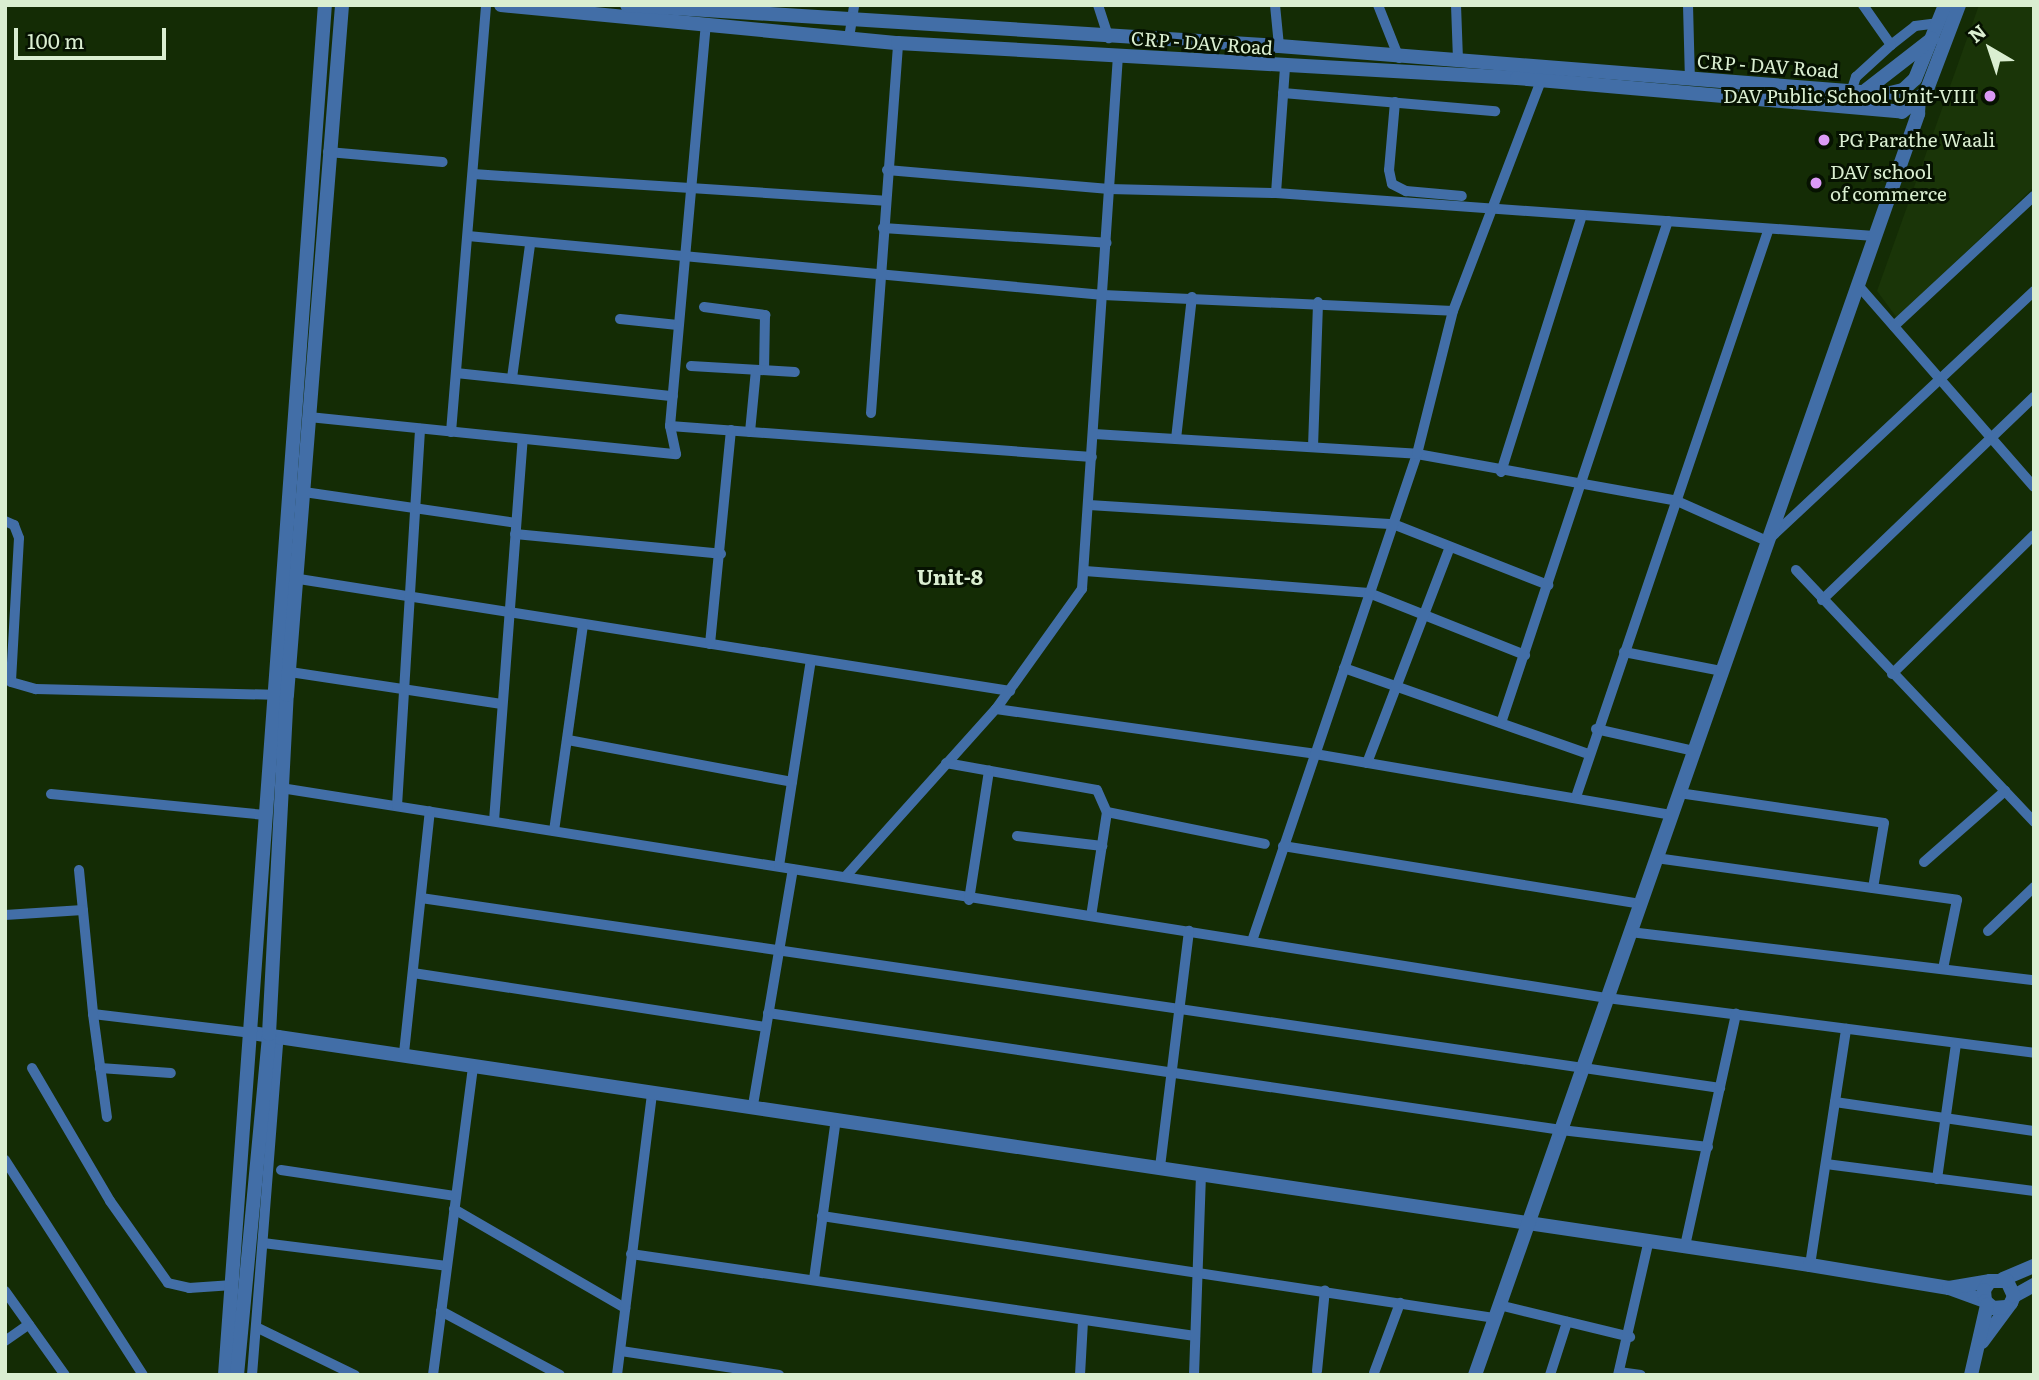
<!DOCTYPE html>
<style>
body{margin:0}
#map{position:relative;width:2039px;height:1380px;overflow:hidden;background:#142c05;font-family:Literata,serif}
div>[style]{position:absolute}
.built>*{inset:0;background:#1a3508}
.minor>*{height:10px;margin:-5px;padding:0 5px;transform-origin:5px;border-radius:5px;background:#426ea7}
.tertiary>*{height:14px;margin:-7px;padding:0 7px;transform-origin:7px;border-radius:7px;background:#426ea7}
.dots>*{width:19px;height:19px;translate:-50% -50%;box-sizing:border-box;border:4px solid #061201;border-radius:50%}
span{translate:-50% -50%;white-space:nowrap;text-align:center;line-height:1.15;-webkit-text-stroke:6px #061201;paint-order:stroke}
.street-label{font-size:19px;color:#daeed1}
.poi-label{font-size:19px;color:#daeed1}
.right{translate:-100% -50%;text-align:right}
.left{translate:0 -50%;text-align:left}
.neighbourhood-label{font-size:21px;color:#daeed1;font-weight:700}
.frame{position:absolute;inset:0;border:7px solid #daeed1;pointer-events:none}
.north{position:absolute;left:1955px;top:14px;width:70px;height:70px;-webkit-text-stroke:5px #061201;paint-order:stroke;rotate:321deg;font-size:19px;font-weight:700;line-height:28px;text-align:center;color:#daeed1}
.north::after{content:'';display:block;margin:auto;width:24px;height:32px;background:#daeed1;clip-path:polygon(50% 0,100% 100%,50% 72%,0 100%)}
.scale{position:absolute;left:14px;top:28px;width:152px;height:32px;box-sizing:border-box;border:4px solid #daeed1;border-top:0;padding-left:9px;font-size:21px;line-height:24px;white-space:nowrap;color:#daeed1;-webkit-text-stroke:5px #061201;paint-order:stroke}
</style>
<div id="map">
<div class="built">
<i style="clip-path:polygon(1979px 5px,2034px 5px,2034px 187px,1897px 318px,1877px 291px)"></i>
</div>
<div class="minor">
<i style="left:1098px;top:5px;width:35px;rotate:72deg"></i>
<i style="left:1275px;top:5px;width:41px;rotate:84.4deg"></i>
<i style="left:1378px;top:5px;width:57px;rotate:68.4deg"></i>
<i style="left:1456px;top:5px;width:55px;rotate:87.9deg"></i>
<i style="left:1688px;top:5px;width:75px;rotate:88.5deg"></i>
<i style="left:849px;top:38px;width:33px;rotate:-81deg"></i>
<i style="left:1891px;top:45px;width:31px;rotate:-38deg"></i>
<i style="left:1915px;top:26px;width:24px;rotate:-7deg"></i>
<i style="left:1851px;top:92px;width:16px;rotate:-72deg"></i>
<i style="left:1856px;top:77px;width:47px;rotate:-42.4deg"></i>
<i style="left:1891px;top:45px;width:49px;rotate:-125deg"></i>
<i style="left:1283px;top:93px;width:213px;rotate:4.9deg"></i>
<i style="left:1395px;top:102px;width:68px;rotate:95deg"></i>
<i style="left:1389px;top:170px;width:14px;rotate:78deg"></i>
<i style="left:1392px;top:184px;width:16px;rotate:27deg"></i>
<i style="left:1406px;top:191px;width:56px;rotate:5.1deg"></i>
<i style="left:328px;top:152px;width:115px;rotate:5deg"></i>
<i style="left:887px;top:170px;width:223px;rotate:4.9deg"></i>
<i style="left:1109px;top:189px;width:167px;rotate:1.4deg"></i>
<i style="left:1276px;top:193px;width:600px;rotate:4.11deg"></i>
<i style="left:473px;top:174px;width:413px;rotate:3.7deg"></i>
<i style="left:1276px;top:193px;width:125px;rotate:-85.9deg"></i>
<i style="left:883px;top:228px;width:224px;rotate:3.8deg"></i>
<i style="left:468px;top:236px;width:638px;rotate:5.31deg"></i>
<i style="left:1103px;top:295px;width:350px;rotate:2.6deg"></i>
<i style="left:1857px;top:284px;width:269px;rotate:48.9deg"></i>
<i style="left:704px;top:307px;width:62px;rotate:7.5deg"></i>
<i style="left:765px;top:315px;width:55px;rotate:91deg"></i>
<i style="left:620px;top:319px;width:58px;rotate:5.9deg"></i>
<i style="left:1894px;top:326px;width:191px;rotate:-42.9deg"></i>
<i style="left:691px;top:366px;width:104px;rotate:3.3deg"></i>
<i style="left:456px;top:373px;width:218px;rotate:6.1deg"></i>
<i style="left:512px;top:378px;width:135px;rotate:-82.3deg"></i>
<i style="left:871px;top:413px;width:371px;rotate:-85.8deg"></i>
<i style="left:309px;top:417px;width:369px;rotate:5.8deg"></i>
<i style="left:676px;top:454px;width:29px;rotate:-102deg"></i>
<i style="left:670px;top:426px;width:403px;rotate:-84.9deg"></i>
<i style="left:670px;top:426px;width:423px;rotate:4.2deg"></i>
<i style="left:451px;top:432px;width:428px;rotate:-85.3deg"></i>
<i style="left:750px;top:432px;width:62px;rotate:-84.5deg"></i>
<i style="left:1094px;top:434px;width:324px;rotate:3.5deg"></i>
<i style="left:1417px;top:454px;width:264px;rotate:10.2deg"></i>
<i style="left:1677px;top:501px;width:98px;rotate:24deg"></i>
<i style="left:1767px;top:541px;width:366px;rotate:-43.1deg"></i>
<i style="left:1176px;top:439px;width:143px;rotate:-83.6deg"></i>
<i style="left:1313px;top:447px;width:145px;rotate:-88deg"></i>
<i style="left:1501px;top:472px;width:269px;rotate:-72.5deg"></i>
<i style="left:304px;top:492px;width:214px;rotate:8.3deg"></i>
<i style="left:1089px;top:505px;width:305px;rotate:3.6deg"></i>
<i style="left:1393px;top:524px;width:167px;rotate:21.5deg"></i>
<i style="left:5px;top:521px;width:10px;rotate:24deg"></i>
<i style="left:14px;top:525px;width:14px;rotate:69deg"></i>
<i style="left:19px;top:538px;width:144px;rotate:93.2deg"></i>
<i style="left:11px;top:682px;width:26px;rotate:16deg"></i>
<i style="left:36px;top:689px;width:238px;rotate:1.4deg"></i>
<i style="left:515px;top:534px;width:207px;rotate:5.5deg"></i>
<i style="left:1796px;top:570px;width:347px;rotate:46.6deg"></i>
<i style="left:1085px;top:571px;width:285px;rotate:4.4deg"></i>
<i style="left:1369px;top:593px;width:168px;rotate:21.7deg"></i>
<i style="left:299px;top:579px;width:720px;rotate:8.95deg"></i>
<i style="left:1822px;top:600px;width:294px;rotate:-43.8deg"></i>
<i style="left:710px;top:644px;width:215px;rotate:-84.4deg"></i>
<i style="left:1624px;top:652px;width:100px;rotate:11deg"></i>
<i style="left:1344px;top:668px;width:259px;rotate:19.4deg"></i>
<i style="left:290px;top:672px;width:214px;rotate:8.6deg"></i>
<i style="left:1892px;top:674px;width:199px;rotate:-44.4deg"></i>
<i style="left:996px;top:709px;width:322px;rotate:8deg"></i>
<i style="left:1315px;top:754px;width:361px;rotate:9.7deg"></i>
<i style="left:1501px;top:723px;width:529px;rotate:-71.6deg"></i>
<i style="left:1596px;top:729px;width:100px;rotate:12.7deg"></i>
<i style="left:568px;top:740px;width:228px;rotate:10.6deg"></i>
<i style="left:946px;top:763px;width:153px;rotate:10.1deg"></i>
<i style="left:1097px;top:790px;width:24px;rotate:66deg"></i>
<i style="left:1107px;top:812px;width:105px;rotate:98.7deg"></i>
<i style="left:1367px;top:763px;width:231px;rotate:-69deg"></i>
<i style="left:281px;top:788px;width:1343px;rotate:9deg"></i>
<i style="left:1607px;top:998px;width:431px;rotate:7.3deg"></i>
<i style="left:1679px;top:793px;width:207px;rotate:8.3deg"></i>
<i style="left:1884px;top:823px;width:66px;rotate:99.6deg"></i>
<i style="left:51px;top:794px;width:216px;rotate:5.6deg"></i>
<i style="left:1576px;top:797px;width:598px;rotate:-71.26deg"></i>
<i style="left:397px;top:806px;width:378px;rotate:-86.5deg"></i>
<i style="left:1107px;top:812px;width:161px;rotate:11.4deg"></i>
<i style="left:494px;top:821px;width:383px;rotate:-85.7deg"></i>
<i style="left:554px;top:831px;width:209px;rotate:-82deg"></i>
<i style="left:1017px;top:836px;width:86px;rotate:6.7deg"></i>
<i style="left:1283px;top:846px;width:362px;rotate:9.2deg"></i>
<i style="left:1656px;top:858px;width:304px;rotate:7.9deg"></i>
<i style="left:1957px;top:900px;width:70px;rotate:101.5deg"></i>
<i style="left:1924px;top:862px;width:108px;rotate:-41.2deg"></i>
<i style="left:779px;top:866px;width:208px;rotate:-81.2deg"></i>
<i style="left:79px;top:870px;width:145px;rotate:84.4deg"></i>
<i style="left:93px;top:1014px;width:160px;rotate:6.8deg"></i>
<i style="left:845px;top:877px;width:226px;rotate:-48.1deg"></i>
<i style="left:996px;top:709px;width:148px;rotate:-54.4deg"></i>
<i style="left:1082px;top:589px;width:534px;rotate:-86.14deg"></i>
<i style="left:421px;top:898px;width:1313px;rotate:8.32deg"></i>
<i style="left:969px;top:900px;width:131px;rotate:-81.2deg"></i>
<i style="left:5px;top:915px;width:78px;rotate:-3.7deg"></i>
<i style="left:1988px;top:931px;width:64px;rotate:-43.7deg"></i>
<i style="left:1630px;top:932px;width:407px;rotate:6.8deg"></i>
<i style="left:1252px;top:941px;width:514px;rotate:-71.28deg"></i>
<i style="left:1417px;top:454px;width:147px;rotate:-75.9deg"></i>
<i style="left:1453px;top:311px;width:246px;rotate:-69.1deg"></i>
<i style="left:413px;top:973px;width:357px;rotate:8.7deg"></i>
<i style="left:768px;top:1013px;width:802px;rotate:8.39deg"></i>
<i style="left:1561px;top:1130px;width:148px;rotate:6.6deg"></i>
<i style="left:93px;top:1014px;width:104px;rotate:82.3deg"></i>
<i style="left:404px;top:1053px;width:243px;rotate:-83.9deg"></i>
<i style="left:32px;top:1068px;width:154px;rotate:59.6deg"></i>
<i style="left:110px;top:1201px;width:100px;rotate:54.7deg"></i>
<i style="left:168px;top:1283px;width:22px;rotate:13deg"></i>
<i style="left:189px;top:1288px;width:44px;rotate:-3.9deg"></i>
<i style="left:100px;top:1068px;width:71px;rotate:4deg"></i>
<i style="left:1835px;top:1102px;width:201px;rotate:8.3deg"></i>
<i style="left:753px;top:1105px;width:239px;rotate:-80.4deg"></i>
<i style="left:5px;top:1160px;width:255px;rotate:57.3deg"></i>
<i style="left:1826px;top:1164px;width:210px;rotate:7.4deg"></i>
<i style="left:1160px;top:1167px;width:238px;rotate:-83deg"></i>
<i style="left:281px;top:1170px;width:177px;rotate:8.5deg"></i>
<i style="left:1937px;top:1179px;width:137px;rotate:-82deg"></i>
<i style="left:454px;top:1209px;width:198px;rotate:30.1deg"></i>
<i style="left:822px;top:1216px;width:681px;rotate:8.62deg"></i>
<i style="left:263px;top:1243px;width:185px;rotate:7.1deg"></i>
<i style="left:1685px;top:1246px;width:238px;rotate:-77.6deg"></i>
<i style="left:631px;top:1254px;width:570px;rotate:8.27deg"></i>
<i style="left:1810px;top:1265px;width:239px;rotate:-81.3deg"></i>
<i style="left:814px;top:1279px;width:162px;rotate:-82.2deg"></i>
<i style="left:5px;top:1291px;width:103px;rotate:54.5deg"></i>
<i style="left:1499px;top:1305px;width:135px;rotate:13.7deg"></i>
<i style="left:441px;top:1311px;width:135px;rotate:28.3deg"></i>
<i style="left:258px;top:1328px;width:108px;rotate:25.9deg"></i>
<i style="left:5px;top:1341px;width:29px;rotate:-35deg"></i>
<i style="left:621px;top:1351px;width:160px;rotate:8.6deg"></i>
<i style="left:1317px;top:1371px;width:81px;rotate:-84.4deg"></i>
<i style="left:1619px;top:1372px;width:22px;rotate:8deg"></i>
<i style="left:1374px;top:1373px;width:75px;rotate:-69.6deg"></i>
<i style="left:252px;top:1375px;width:341px;rotate:-85.5deg"></i>
<i style="left:433px;top:1375px;width:313px;rotate:-82.6deg"></i>
<i style="left:617px;top:1375px;width:284px;rotate:-82.9deg"></i>
<i style="left:1080px;top:1375px;width:54px;rotate:-86.8deg"></i>
<i style="left:1194px;top:1375px;width:202px;rotate:-88deg"></i>
<i style="left:1550px;top:1375px;width:56px;rotate:-72.2deg"></i>
<i style="left:1618px;top:1375px;width:139px;rotate:-77.1deg"></i>
</div>
<div class="tertiary">
<i style="left:501px;top:5px;width:399px;rotate:5.5deg"></i>
<i style="left:898px;top:43px;width:620px;rotate:3.24deg"></i>
<i style="left:1517px;top:78px;width:386px;rotate:5deg"></i>
<i style="left:1902px;top:112px;width:31px;rotate:-40deg"></i>
<i style="left:1926px;top:92px;width:93px;rotate:-69.2deg"></i>
<i style="left:627px;top:5px;width:653px;rotate:3.6deg"></i>
<i style="left:1279px;top:46px;width:609px;rotate:4.52deg"></i>
<i style="left:1886px;top:94px;width:17px;rotate:-13deg"></i>
<i style="left:1903px;top:90px;width:16px;rotate:-43deg"></i>
<i style="left:1915px;top:79px;width:80px;rotate:-67.9deg"></i>
<i style="left:1861px;top:94px;width:90px;rotate:-37.8deg"></i>
<i style="left:252px;top:1033px;width:1575px;rotate:8.47deg"></i>
<i style="left:1810px;top:1265px;width:141px;rotate:9.4deg"></i>
<i style="left:1949px;top:1288px;width:38px;rotate:20deg"></i>
<i style="left:2003px;top:1279px;width:34px;rotate:-23deg"></i>
<i style="left:1949px;top:1288px;width:42px;rotate:-9.7deg"></i>
<i style="left:2014px;top:1296px;width:23px;rotate:-29deg"></i>
<i style="left:1982px;top:1342px;width:49px;rotate:-53.4deg"></i>
<i style="left:2011px;top:1303px;width:8px;rotate:-67deg"></i>
<i style="left:2014px;top:1296px;width:17px;rotate:-115deg"></i>
<i style="left:2007px;top:1281px;width:17px;rotate:180deg"></i>
<i style="left:1990px;top:1281px;width:11px;rotate:124deg"></i>
<i style="left:1984px;top:1290px;width:11px;rotate:85deg"></i>
<i style="left:1985px;top:1301px;width:11px;rotate:41deg"></i>
<i style="left:1993px;top:1308px;width:13px;rotate:-4deg"></i>
<i style="left:225px;top:1375px;width:1374px;rotate:-85.83deg"></i>
<i style="left:237px;top:1375px;width:342px;rotate:-84.6deg"></i>
<i style="left:269px;top:1034px;width:339px;rotate:-87deg"></i>
<i style="left:287px;top:695px;width:692px;rotate:-85.44deg"></i>
<i style="left:1475px;top:1375px;width:1337px;rotate:-70.64deg"></i>
<i style="left:1918px;top:114px;width:17px;rotate:-87deg"></i>
<i style="left:1971px;top:1375px;width:72px;rotate:-77.1deg"></i>
</div>
<div class="dots">
<i style="left:1990px;top:96px;background:#db9af6"></i>
<i style="left:1824px;top:140px;background:#db9af6"></i>
<i style="left:1816px;top:183px;background:#db9af6"></i>
</div>
<div class="street-label">
<span style="left:1202px;top:43px;rotate:4deg">CRP - DAV Road</span>
<span style="left:1768px;top:66px;rotate:4deg">CRP - DAV Road</span>
</div>
<div class="poi-label">
<span class="right" style="left:1976px;top:96px">DAV Public School Unit-VIII</span>
<span class="left" style="left:1838px;top:140px">PG Parathe Waali</span>
<span class="left" style="left:1830px;top:183px">DAV school<br>of commerce</span>
</div>
<div class="neighbourhood-label">
<span style="left:950px;top:576px">Unit-8</span>
</div>
<div class="frame"></div>
<div class="north">N</div>
<div class="scale">100 m</div>
</div>
